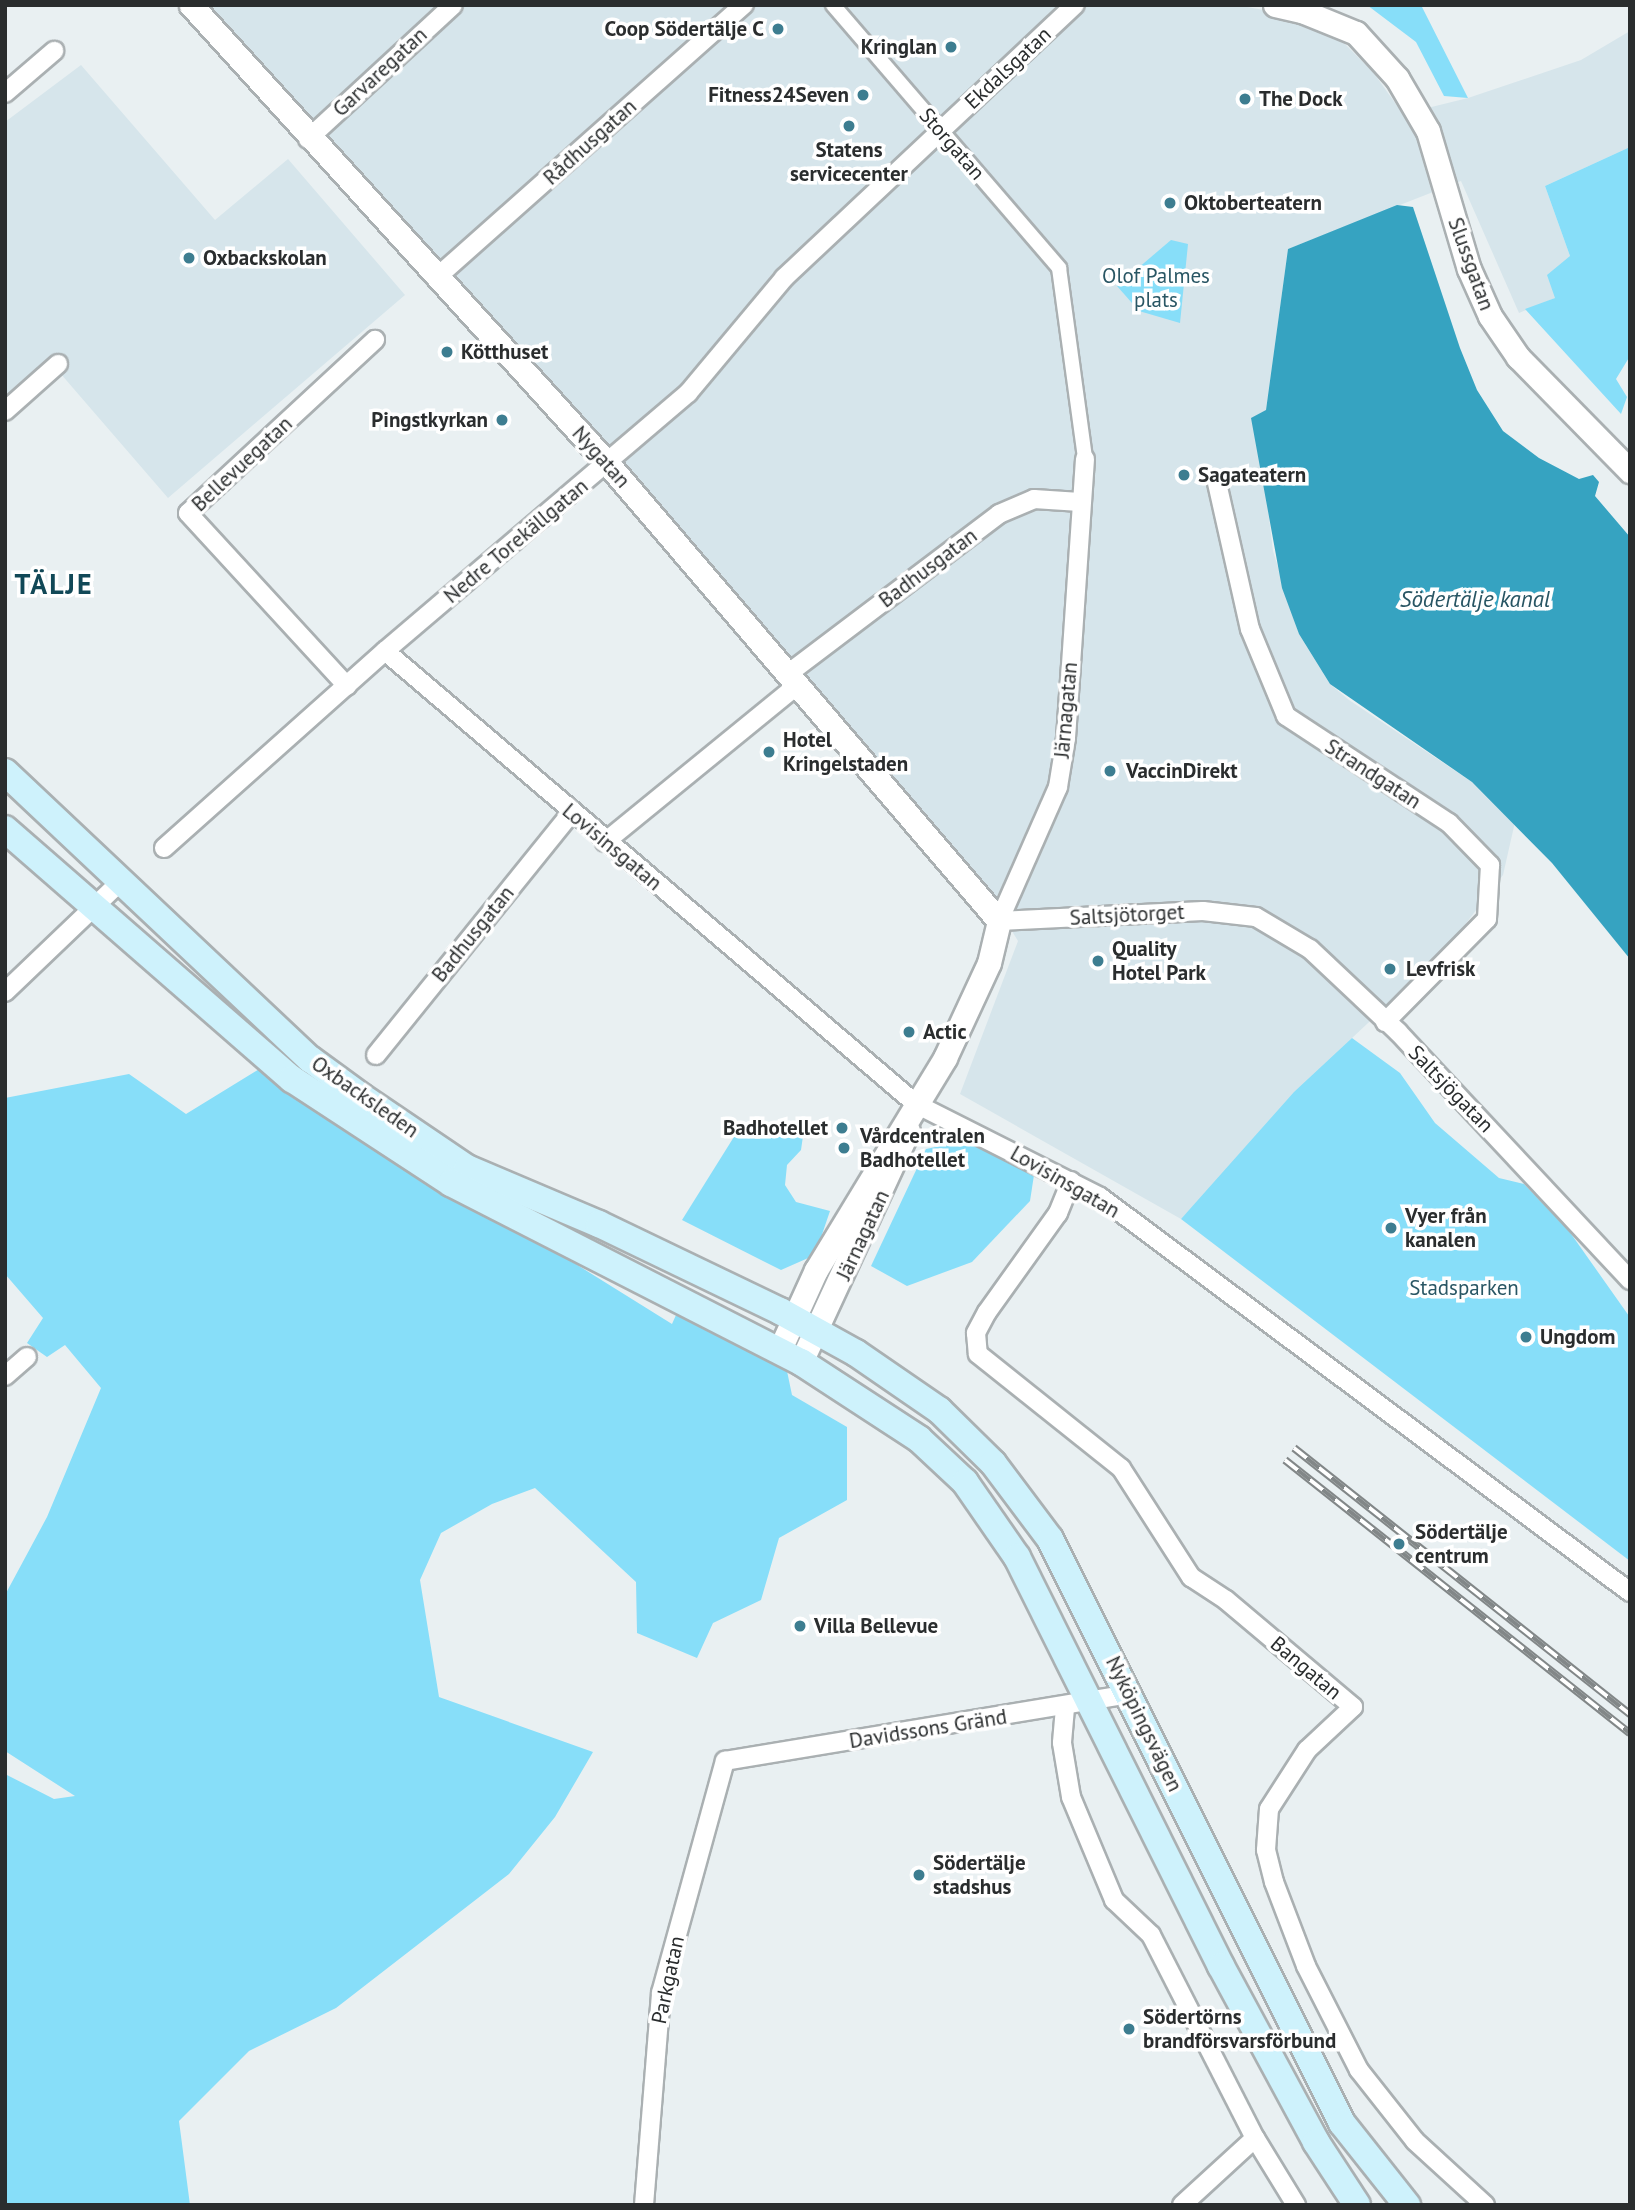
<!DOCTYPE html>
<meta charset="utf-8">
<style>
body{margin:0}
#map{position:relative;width:1635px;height:2210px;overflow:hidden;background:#e9f0f2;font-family:"PT Sans",sans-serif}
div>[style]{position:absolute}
.built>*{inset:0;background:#d6e5eb}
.green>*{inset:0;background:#87def9}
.water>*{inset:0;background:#36a3c1}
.roads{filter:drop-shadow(2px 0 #aab0b2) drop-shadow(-2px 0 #aab0b2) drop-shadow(0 2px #aab0b2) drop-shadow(0 -2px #aab0b2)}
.pedestrian>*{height:14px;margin:-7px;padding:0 7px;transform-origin:7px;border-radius:7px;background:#fff}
.minor>*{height:18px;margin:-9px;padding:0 9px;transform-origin:9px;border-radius:9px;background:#fff}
.tertiary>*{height:23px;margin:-11.5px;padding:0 11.5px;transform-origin:11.5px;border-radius:11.5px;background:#fff}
.secondary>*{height:26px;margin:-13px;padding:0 13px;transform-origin:13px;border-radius:13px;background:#cef2fc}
.rail>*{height:8px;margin-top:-4px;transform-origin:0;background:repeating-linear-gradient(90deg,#fff 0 16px,#828788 0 32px);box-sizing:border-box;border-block:2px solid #828788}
.dots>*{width:19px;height:19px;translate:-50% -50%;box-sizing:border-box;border:4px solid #fff;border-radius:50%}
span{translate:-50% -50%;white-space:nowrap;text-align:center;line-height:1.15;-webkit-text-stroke:7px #fff;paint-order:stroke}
.poi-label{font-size:21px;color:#2a2d2e;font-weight:700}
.right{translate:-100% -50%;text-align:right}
.left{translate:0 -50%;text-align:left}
.street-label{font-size:21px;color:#2a2d2e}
.park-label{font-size:21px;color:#295664}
.water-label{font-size:23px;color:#285563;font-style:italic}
.district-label{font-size:28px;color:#114857;font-weight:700;letter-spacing:2px}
.frame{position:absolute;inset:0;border:7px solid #2a2d2e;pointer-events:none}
</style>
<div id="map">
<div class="built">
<i style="clip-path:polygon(206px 5px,1236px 5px,1286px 14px,1338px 37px,1373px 72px,1403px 114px,1468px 98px,1581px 60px,1630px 31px,1630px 147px,1545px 186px,1570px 256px,1555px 298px,1519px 313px,1461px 181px,1288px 249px,1266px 410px,1264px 476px,1273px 551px,1299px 634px,1330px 684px,1349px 700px,1472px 782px,1515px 822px,1503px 875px,1444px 952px,1352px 1038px,1181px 1219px,960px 1094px,1018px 941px,987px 890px)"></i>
<i style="clip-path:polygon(81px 65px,215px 220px,288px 159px,405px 295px,168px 498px,54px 366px,5px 407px,5px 122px)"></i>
</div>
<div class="green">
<i style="clip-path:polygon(1367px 5px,1421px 5px,1468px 98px,1444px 96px,1416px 42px)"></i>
<i style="clip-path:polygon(1630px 147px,1630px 356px,1616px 379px,1627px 397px,1621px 414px,1525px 309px,1555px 298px,1547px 275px,1570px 256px,1545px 186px)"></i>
<i style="clip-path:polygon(1171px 240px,1188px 244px,1180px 323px,1139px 311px,1117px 286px)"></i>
<i style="clip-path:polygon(1352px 1038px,1400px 1073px,1435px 1123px,1499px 1178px,1524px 1184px,1569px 1231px,1629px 1316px,1630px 1561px,1181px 1219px,1294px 1092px)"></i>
<i style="clip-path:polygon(261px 1068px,672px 1324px,676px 1315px,787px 1371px,792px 1395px,847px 1427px,847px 1500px,779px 1538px,761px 1600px,713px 1623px,697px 1658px,637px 1633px,636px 1582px,535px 1488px,492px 1504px,441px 1533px,420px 1580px,439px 1697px,593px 1752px,555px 1817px,509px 1874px,336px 2008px,249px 2051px,179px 2121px,190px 2205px,5px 2205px,5px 1774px,54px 1799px,75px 1796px,5px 1751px,5px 1595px,47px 1517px,101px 1388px,65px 1345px,47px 1357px,27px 1343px,43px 1318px,5px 1274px,5px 1098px,129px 1074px,186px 1114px)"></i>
<i style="clip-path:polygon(737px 1132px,803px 1136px,801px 1150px,787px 1165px,785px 1185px,796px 1202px,830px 1211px,815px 1255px,781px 1270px,682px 1220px)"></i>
<i style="clip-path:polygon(969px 1140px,1034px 1175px,1030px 1201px,972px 1262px,907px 1286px,871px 1266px,926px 1149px)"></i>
</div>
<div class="water">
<i style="clip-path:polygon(1397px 205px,1413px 207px,1460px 348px,1477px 390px,1503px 431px,1539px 458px,1579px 479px,1593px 475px,1599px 482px,1595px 496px,1630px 537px,1630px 959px,1552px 863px,1472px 782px,1330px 684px,1299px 634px,1282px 588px,1251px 418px,1266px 410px,1288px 249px)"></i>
</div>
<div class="roads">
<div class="pedestrian">
<i style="left:833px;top:5px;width:347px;rotate:49.3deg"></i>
<i style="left:1059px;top:268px;width:193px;rotate:82.2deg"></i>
</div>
<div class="minor">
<i style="left:5px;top:93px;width:65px;rotate:-40.6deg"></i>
<i style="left:308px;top:139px;width:197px;rotate:-42.7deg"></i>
<i style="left:436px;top:278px;width:412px;rotate:-41.6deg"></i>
<i style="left:5px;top:411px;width:71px;rotate:-41.6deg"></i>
<i style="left:1085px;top:459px;width:280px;rotate:93.9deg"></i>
<i style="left:1066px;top:738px;width:50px;rotate:99.3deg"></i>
<i style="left:1058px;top:787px;width:146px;rotate:113.8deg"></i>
<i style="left:999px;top:921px;width:204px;rotate:-2.8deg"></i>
<i style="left:1203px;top:911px;width:53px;rotate:6.5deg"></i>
<i style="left:1256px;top:917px;width:63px;rotate:30.7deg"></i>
<i style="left:1310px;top:949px;width:121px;rotate:43.3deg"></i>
<i style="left:1398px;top:1032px;width:340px;rotate:46.9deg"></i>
<i style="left:1217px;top:483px;width:150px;rotate:77.3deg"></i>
<i style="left:1250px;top:629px;width:94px;rotate:67.5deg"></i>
<i style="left:1286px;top:716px;width:195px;rotate:33.3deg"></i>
<i style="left:1449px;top:823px;width:59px;rotate:45.7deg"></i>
<i style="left:1490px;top:865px;width:54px;rotate:93.2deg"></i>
<i style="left:1487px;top:919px;width:145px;rotate:134.7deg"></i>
<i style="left:385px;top:651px;width:698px;rotate:40.47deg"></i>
<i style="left:916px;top:1104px;width:206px;rotate:26.8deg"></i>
<i style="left:1100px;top:1197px;width:661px;rotate:36.7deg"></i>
<i style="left:789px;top:673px;width:263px;rotate:-37.1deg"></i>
<i style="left:999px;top:514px;width:38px;rotate:-23deg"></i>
<i style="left:1034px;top:499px;width:46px;rotate:3.7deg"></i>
<i style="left:347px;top:686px;width:235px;rotate:-132.6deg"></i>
<i style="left:188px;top:513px;width:255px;rotate:-42.8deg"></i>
<i style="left:605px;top:842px;width:250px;rotate:-39.2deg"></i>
<i style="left:164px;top:848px;width:296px;rotate:-41.7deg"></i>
<i style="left:385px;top:651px;width:398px;rotate:-40.4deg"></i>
<i style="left:688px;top:393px;width:150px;rotate:-50.1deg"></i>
<i style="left:784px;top:278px;width:399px;rotate:-43.2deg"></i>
<i style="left:5px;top:992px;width:161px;rotate:-43.7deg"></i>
<i style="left:376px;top:1055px;width:311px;rotate:-51.1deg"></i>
<i style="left:1071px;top:1181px;width:35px;rotate:112deg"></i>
<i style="left:1058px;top:1213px;width:122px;rotate:125.6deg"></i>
<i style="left:987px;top:1312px;width:24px;rotate:118deg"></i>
<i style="left:976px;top:1333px;width:21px;rotate:85deg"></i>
<i style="left:978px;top:1354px;width:183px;rotate:38.6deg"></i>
<i style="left:1121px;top:1468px;width:130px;rotate:57.3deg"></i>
<i style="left:1191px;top:1577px;width:42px;rotate:33.3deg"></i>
<i style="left:1226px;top:1600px;width:166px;rotate:40.1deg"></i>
<i style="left:1353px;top:1707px;width:63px;rotate:136.9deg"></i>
<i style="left:1307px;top:1750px;width:70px;rotate:122.8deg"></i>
<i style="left:1269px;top:1809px;width:41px;rotate:94.2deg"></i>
<i style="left:1266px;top:1850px;width:33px;rotate:76deg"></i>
<i style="left:1274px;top:1882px;width:90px;rotate:69.1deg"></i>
<i style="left:1306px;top:1966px;width:117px;rotate:63deg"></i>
<i style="left:1359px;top:2070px;width:90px;rotate:51.7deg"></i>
<i style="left:1415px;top:2141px;width:95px;rotate:42.4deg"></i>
<i style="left:5px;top:1376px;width:29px;rotate:-41deg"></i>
<i style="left:1065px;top:1708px;width:35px;rotate:95deg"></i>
<i style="left:1062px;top:1743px;width:55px;rotate:80.5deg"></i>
<i style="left:1071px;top:1797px;width:112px;rotate:67.3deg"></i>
<i style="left:1114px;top:1900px;width:51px;rotate:43.4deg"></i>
<i style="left:1151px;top:1935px;width:228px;rotate:62.9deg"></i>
<i style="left:1255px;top:2138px;width:79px;rotate:58.5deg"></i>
<i style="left:644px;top:2205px;width:213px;rotate:-85.4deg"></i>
<i style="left:661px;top:1993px;width:241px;rotate:-74.6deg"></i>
<i style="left:725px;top:1761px;width:411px;rotate:-9.4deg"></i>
<i style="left:1182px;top:2205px;width:99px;rotate:-42.5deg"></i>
</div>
<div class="tertiary">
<i style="left:191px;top:5px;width:620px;rotate:47.74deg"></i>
<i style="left:608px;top:464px;width:601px;rotate:49.45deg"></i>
<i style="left:999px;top:921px;width:43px;rotate:103.4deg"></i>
<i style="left:989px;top:963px;width:105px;rotate:114.9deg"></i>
<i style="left:945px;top:1058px;width:248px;rotate:121.3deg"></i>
<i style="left:816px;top:1270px;width:87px;rotate:114.5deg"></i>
<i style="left:1275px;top:5px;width:28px;rotate:13deg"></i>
<i style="left:1302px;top:11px;width:58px;rotate:22.2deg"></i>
<i style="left:1356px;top:33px;width:61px;rotate:47.7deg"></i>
<i style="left:1397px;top:78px;width:61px;rotate:59.7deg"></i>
<i style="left:1428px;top:131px;width:144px;rotate:73.5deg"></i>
<i style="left:1469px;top:269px;width:51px;rotate:65.9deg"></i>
<i style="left:1490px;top:316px;width:50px;rotate:55.7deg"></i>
<i style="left:1518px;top:357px;width:160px;rotate:45.5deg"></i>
<i style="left:801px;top:1362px;width:255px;rotate:-65.2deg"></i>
</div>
<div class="secondary">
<i style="left:5px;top:772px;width:419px;rotate:43.3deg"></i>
<i style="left:310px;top:1059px;width:64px;rotate:36.2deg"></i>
<i style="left:362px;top:1097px;width:127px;rotate:34.1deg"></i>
<i style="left:467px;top:1168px;width:143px;rotate:23deg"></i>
<i style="left:599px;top:1224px;width:201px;rotate:25.7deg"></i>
<i style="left:780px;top:1311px;width:87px;rotate:28.9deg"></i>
<i style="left:856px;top:1353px;width:101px;rotate:34.5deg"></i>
<i style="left:939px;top:1410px;width:76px;rotate:44.5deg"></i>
<i style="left:993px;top:1463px;width:95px;rotate:53.1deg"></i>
<i style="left:1050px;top:1539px;width:653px;rotate:63.43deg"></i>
<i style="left:1342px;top:2123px;width:105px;rotate:51.6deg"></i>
<i style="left:5px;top:829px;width:381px;rotate:41.1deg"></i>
<i style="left:292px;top:1079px;width:190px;rotate:33.2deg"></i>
<i style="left:451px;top:1183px;width:393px;rotate:27.1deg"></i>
<i style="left:801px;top:1362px;width:141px;rotate:33.1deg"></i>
<i style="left:919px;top:1439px;width:63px;rotate:43.1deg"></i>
<i style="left:965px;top:1482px;width:91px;rotate:55.3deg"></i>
<i style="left:1017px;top:1557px;width:457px;rotate:63.5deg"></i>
<i style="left:1221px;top:1966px;width:200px;rotate:61.6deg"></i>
<i style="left:1316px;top:2142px;width:75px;rotate:56.9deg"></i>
</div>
</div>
<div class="rail">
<i style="left:1294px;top:1448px;width:429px;rotate:38.4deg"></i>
<i style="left:1285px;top:1460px;width:440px;rotate:38.4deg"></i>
</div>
<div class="dots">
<i style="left:778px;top:29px;background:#3d7d90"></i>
<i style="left:951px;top:47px;background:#3d7d90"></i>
<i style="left:863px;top:95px;background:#3d7d90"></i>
<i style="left:1245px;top:99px;background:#3d7d90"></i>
<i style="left:849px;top:126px;background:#3d7d90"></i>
<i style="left:1170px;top:203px;background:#3d7d90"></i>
<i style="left:189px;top:258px;background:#3d7d90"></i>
<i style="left:447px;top:352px;background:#3d7d90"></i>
<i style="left:502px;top:420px;background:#3d7d90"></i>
<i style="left:1184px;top:475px;background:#3d7d90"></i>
<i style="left:769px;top:752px;background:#3d7d90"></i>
<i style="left:1110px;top:771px;background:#3d7d90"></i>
<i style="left:1098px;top:961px;background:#3d7d90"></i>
<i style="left:1390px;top:969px;background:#3d7d90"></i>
<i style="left:909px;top:1032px;background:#3d7d90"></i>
<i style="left:842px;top:1128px;background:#3d7d90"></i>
<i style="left:844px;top:1148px;background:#3d7d90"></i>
<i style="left:1391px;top:1228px;background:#3d7d90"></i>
<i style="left:1526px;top:1337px;background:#3d7d90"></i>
<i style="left:1399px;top:1544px;background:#3d7d90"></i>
<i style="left:800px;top:1626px;background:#3d7d90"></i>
<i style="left:919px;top:1875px;background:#3d7d90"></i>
<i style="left:1129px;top:2029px;background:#3d7d90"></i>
</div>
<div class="poi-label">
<span class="right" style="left:764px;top:29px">Coop Södertälje C</span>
<span class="right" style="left:937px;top:47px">Kringlan</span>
<span class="right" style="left:849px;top:95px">Fitness24Seven</span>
<span class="left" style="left:1259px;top:99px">The Dock</span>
<span style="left:849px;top:162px">Statens<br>servicecenter</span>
<span class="left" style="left:1184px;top:203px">Oktoberteatern</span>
<span class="left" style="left:203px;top:258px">Oxbackskolan</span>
<span class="left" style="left:461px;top:352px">Kötthuset</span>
<span class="right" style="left:488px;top:420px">Pingstkyrkan</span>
<span class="left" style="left:1198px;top:475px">Sagateatern</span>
<span class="left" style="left:783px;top:752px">Hotel<br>Kringelstaden</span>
<span class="left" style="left:1126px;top:771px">VaccinDirekt</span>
<span class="left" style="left:1112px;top:961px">Quality<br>Hotel Park</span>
<span class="left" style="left:1406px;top:969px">Levfrisk</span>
<span class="left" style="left:923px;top:1032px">Actic</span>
<span class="right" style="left:828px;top:1128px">Badhotellet</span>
<span class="left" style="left:860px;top:1148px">Vårdcentralen<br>Badhotellet</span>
<span class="left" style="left:1405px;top:1228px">Vyer från<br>kanalen</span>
<span class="left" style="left:1540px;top:1337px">Ungdom</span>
<span class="left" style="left:1415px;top:1544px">Södertälje<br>centrum</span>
<span class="left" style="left:814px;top:1626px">Villa Bellevue</span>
<span class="left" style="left:933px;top:1875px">Södertälje<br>stadshus</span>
<span class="left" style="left:1143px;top:2029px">Södertörns<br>brandförsvarsförbund</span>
</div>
<div class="street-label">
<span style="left:1008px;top:68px;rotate:-43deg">Ekdalsgatan</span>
<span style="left:380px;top:72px;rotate:-43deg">Garvaregatan</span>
<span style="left:590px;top:142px;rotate:-42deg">Rådhusgatan</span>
<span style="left:952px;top:144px;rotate:49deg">Storgatan</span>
<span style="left:1471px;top:264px;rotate:70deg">Slussgatan</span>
<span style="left:601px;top:457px;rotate:48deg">Nygatan</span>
<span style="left:242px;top:464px;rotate:-43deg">Bellevuegatan</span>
<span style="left:516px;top:541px;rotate:-40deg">Nedre Torekällgatan</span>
<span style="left:928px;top:568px;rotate:-37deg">Badhusgatan</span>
<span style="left:1066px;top:710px;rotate:-85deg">Järnagatan</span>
<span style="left:1373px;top:774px;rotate:33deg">Strandgatan</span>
<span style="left:612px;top:847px;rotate:40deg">Lovisinsgatan</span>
<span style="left:1127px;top:915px;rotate:-3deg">Saltsjötorget</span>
<span style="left:473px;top:934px;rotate:-51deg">Badhusgatan</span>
<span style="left:1451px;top:1089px;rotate:46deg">Saltsjögatan</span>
<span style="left:365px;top:1097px;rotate:35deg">Oxbacksleden</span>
<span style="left:1065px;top:1182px;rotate:30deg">Lovisinsgatan</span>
<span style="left:863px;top:1235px;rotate:-65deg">Järnagatan</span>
<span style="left:1306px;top:1668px;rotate:40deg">Bangatan</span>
<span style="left:1144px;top:1724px;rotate:64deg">Nyköpingsvägen</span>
<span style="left:928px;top:1729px;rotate:-9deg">Davidssons Gränd</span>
<span style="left:668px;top:1980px;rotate:-78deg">Parkgatan</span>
</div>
<div class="park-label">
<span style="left:1156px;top:288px">Olof Palmes<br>plats</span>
<span style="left:1464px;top:1288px">Stadsparken</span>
</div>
<div class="water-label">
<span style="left:1475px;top:599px">Södertälje kanal</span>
</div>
<div class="district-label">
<span style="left:54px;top:584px">TÄLJE</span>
</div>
<div class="frame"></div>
</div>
